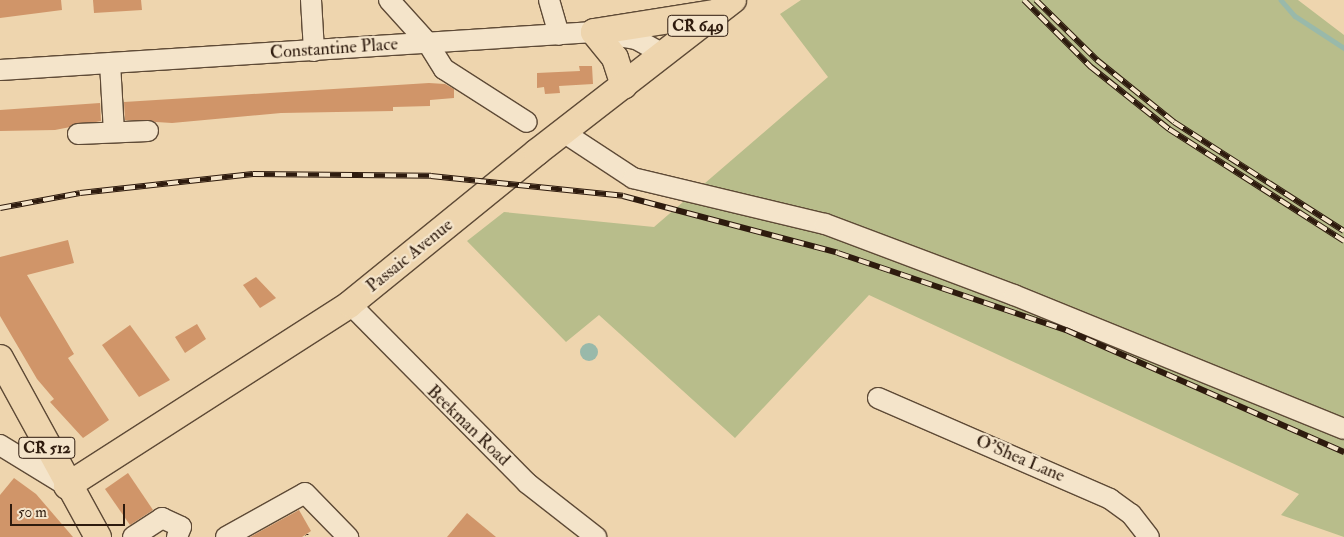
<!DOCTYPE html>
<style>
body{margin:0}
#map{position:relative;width:1344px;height:537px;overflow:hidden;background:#eed5ae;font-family:"IM FELL Double Pica",serif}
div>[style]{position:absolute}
.green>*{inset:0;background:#b8bd8b}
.water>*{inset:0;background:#99b9aa}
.round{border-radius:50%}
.stream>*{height:4.5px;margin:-2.25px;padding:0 2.25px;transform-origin:2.25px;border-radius:2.25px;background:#99b9aa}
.building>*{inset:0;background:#d09569}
.path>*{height:2.5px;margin-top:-1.25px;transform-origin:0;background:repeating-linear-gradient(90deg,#2e1b0e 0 1px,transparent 0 3.5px)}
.roads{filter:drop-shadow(1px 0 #5e4a36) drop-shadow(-1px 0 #5e4a36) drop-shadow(0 1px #5e4a36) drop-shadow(0 -1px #5e4a36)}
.minor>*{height:20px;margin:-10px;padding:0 10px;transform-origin:10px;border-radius:10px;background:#f4e4ca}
.major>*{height:26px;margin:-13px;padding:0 13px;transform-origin:13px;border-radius:13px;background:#eed5ae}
.rail>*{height:5.5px;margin-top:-2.75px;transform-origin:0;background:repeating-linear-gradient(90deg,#f4e4ca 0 11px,#2e1b0e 0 22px);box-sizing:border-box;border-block:1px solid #2e1b0e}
span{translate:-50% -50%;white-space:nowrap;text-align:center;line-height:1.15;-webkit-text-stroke:4.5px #f4e4ca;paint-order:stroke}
.shield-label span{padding:1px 4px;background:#f4e4ca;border:1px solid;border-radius:4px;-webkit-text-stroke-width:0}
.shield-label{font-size:16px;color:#2e1b0e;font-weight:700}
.street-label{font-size:18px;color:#2e1b0e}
.scale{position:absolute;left:10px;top:504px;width:115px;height:22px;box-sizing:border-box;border:2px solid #2e1b0e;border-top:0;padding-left:6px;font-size:15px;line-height:18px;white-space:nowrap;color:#2e1b0e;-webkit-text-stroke:4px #f4e4ca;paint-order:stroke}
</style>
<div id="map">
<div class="green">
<i style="clip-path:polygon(801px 0,1298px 0,1344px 35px,1344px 537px,1281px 515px,1299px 494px,869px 295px,735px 438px,599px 315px,566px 342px,467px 241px,504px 212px,654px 227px,828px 77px,780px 14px)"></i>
</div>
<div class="water">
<i class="round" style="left:580px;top:343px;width:18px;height:18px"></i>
</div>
<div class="stream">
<i style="left:1281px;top:0;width:21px;rotate:49deg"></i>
<i style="left:1295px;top:16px;width:59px;rotate:33.1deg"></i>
</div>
<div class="building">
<i style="clip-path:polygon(0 0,61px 0,62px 10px,0 18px)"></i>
<i style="clip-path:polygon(93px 0,141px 0,142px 10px,94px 13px)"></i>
<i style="clip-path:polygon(579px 66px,592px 66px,593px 84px,559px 86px,560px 93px,545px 94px,544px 87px,537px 88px,537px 73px,580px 71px)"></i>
<i style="clip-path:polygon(429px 83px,445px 84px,454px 89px,454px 98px,430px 100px,430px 106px,393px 107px,393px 111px,281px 113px,172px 123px,125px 120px,124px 102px)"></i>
<i style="clip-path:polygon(100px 103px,101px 121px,55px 130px,0 131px,0 110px)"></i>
<i style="clip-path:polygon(68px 240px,74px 263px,27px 275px,74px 354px,68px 358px,109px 420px,83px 438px,50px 402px,54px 399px,37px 379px,0 316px,0 257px)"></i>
<i style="clip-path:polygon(256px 277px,276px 298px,260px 308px,243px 285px)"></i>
<i style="clip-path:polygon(197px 324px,206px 339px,185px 353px,175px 337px)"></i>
<i style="clip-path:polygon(130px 325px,170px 380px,139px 397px,102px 345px)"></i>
<i style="clip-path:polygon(128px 473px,153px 510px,130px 525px,105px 489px)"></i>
<i style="clip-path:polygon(14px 478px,36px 494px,73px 537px,0 537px,0 495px)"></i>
<i style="clip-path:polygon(299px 510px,311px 531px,302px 537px,250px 537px)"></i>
<i style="clip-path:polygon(467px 513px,496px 537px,447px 537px)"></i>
</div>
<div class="path">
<i style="left:307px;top:534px;width:3px;rotate:72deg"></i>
</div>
<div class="roads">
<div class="minor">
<i style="left:311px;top:0;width:51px;rotate:86.6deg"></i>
<i style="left:389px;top:0;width:57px;rotate:47.9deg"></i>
<i style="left:427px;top:42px;width:32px;rotate:58deg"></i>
<i style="left:444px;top:69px;width:98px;rotate:32.6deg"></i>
<i style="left:549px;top:0;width:36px;rotate:74deg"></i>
<i style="left:110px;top:63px;width:69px;rotate:86.7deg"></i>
<i style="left:0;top:70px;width:595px;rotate:-3.66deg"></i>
<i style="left:594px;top:32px;width:43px;rotate:9.5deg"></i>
<i style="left:636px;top:39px;width:31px;rotate:29deg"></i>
<i style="left:563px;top:132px;width:84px;rotate:33.3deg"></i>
<i style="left:633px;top:178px;width:197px;rotate:13.5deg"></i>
<i style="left:825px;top:224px;width:202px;rotate:20.6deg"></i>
<i style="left:1014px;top:295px;width:356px;rotate:22.1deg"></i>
<i style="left:78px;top:134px;width:70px;rotate:-2.5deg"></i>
<i style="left:350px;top:304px;width:252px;rotate:45.3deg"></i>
<i style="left:527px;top:483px;width:88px;rotate:38deg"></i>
<i style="left:878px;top:398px;width:253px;rotate:23.5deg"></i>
<i style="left:1110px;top:499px;width:26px;rotate:36deg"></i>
<i style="left:1131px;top:514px;width:29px;rotate:52deg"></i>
<i style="left:0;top:445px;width:79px;rotate:31.5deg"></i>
<i style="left:133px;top:537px;width:35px;rotate:-33deg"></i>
<i style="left:162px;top:518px;width:21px;rotate:25deg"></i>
<i style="left:181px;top:527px;width:11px;rotate:112deg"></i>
<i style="left:226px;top:537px;width:90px;rotate:-29.1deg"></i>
<i style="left:305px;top:493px;width:62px;rotate:45.7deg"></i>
</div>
<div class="major">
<i style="left:594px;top:32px;width:121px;rotate:-9deg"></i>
<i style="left:594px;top:32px;width:33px;rotate:51deg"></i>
<i style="left:615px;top:58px;width:29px;rotate:72deg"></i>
<i style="left:0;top:358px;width:204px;rotate:61.3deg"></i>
<i style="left:67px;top:486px;width:336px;rotate:-32.7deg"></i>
<i style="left:350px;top:304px;width:241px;rotate:-39.1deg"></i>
<i style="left:537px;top:152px;width:248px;rotate:-37.8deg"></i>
</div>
</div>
<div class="rail">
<i style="left:1024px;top:0;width:95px;rotate:45deg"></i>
<i style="left:1091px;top:67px;width:100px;rotate:38.5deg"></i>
<i style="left:1169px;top:129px;width:208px;rotate:32.6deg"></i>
<i style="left:1036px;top:0;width:86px;rotate:44.5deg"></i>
<i style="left:1097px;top:60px;width:99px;rotate:38.8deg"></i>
<i style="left:1174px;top:122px;width:202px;rotate:32.7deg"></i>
<i style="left:0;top:208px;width:81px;rotate:-10.6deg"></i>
<i style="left:80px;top:193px;width:174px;rotate:-6.3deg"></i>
<i style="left:253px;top:174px;width:178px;rotate:0.6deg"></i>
<i style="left:431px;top:176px;width:193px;rotate:5.9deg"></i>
<i style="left:623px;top:196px;width:222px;rotate:14.8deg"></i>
<i style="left:838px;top:253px;width:241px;rotate:18.7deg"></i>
<i style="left:1066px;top:330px;width:304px;rotate:23.7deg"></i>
</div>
<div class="shield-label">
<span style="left:698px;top:26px">CR 649</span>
<span style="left:47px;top:448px">CR 512</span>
</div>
<div class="street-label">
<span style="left:334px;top:49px;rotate:-4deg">Constantine Place</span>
<span style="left:410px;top:256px;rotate:-39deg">Passaic Avenue</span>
<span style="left:468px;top:426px;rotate:44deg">Beekman Road</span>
<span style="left:1020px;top:459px;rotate:23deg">O'Shea Lane</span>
</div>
<div class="scale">50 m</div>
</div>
